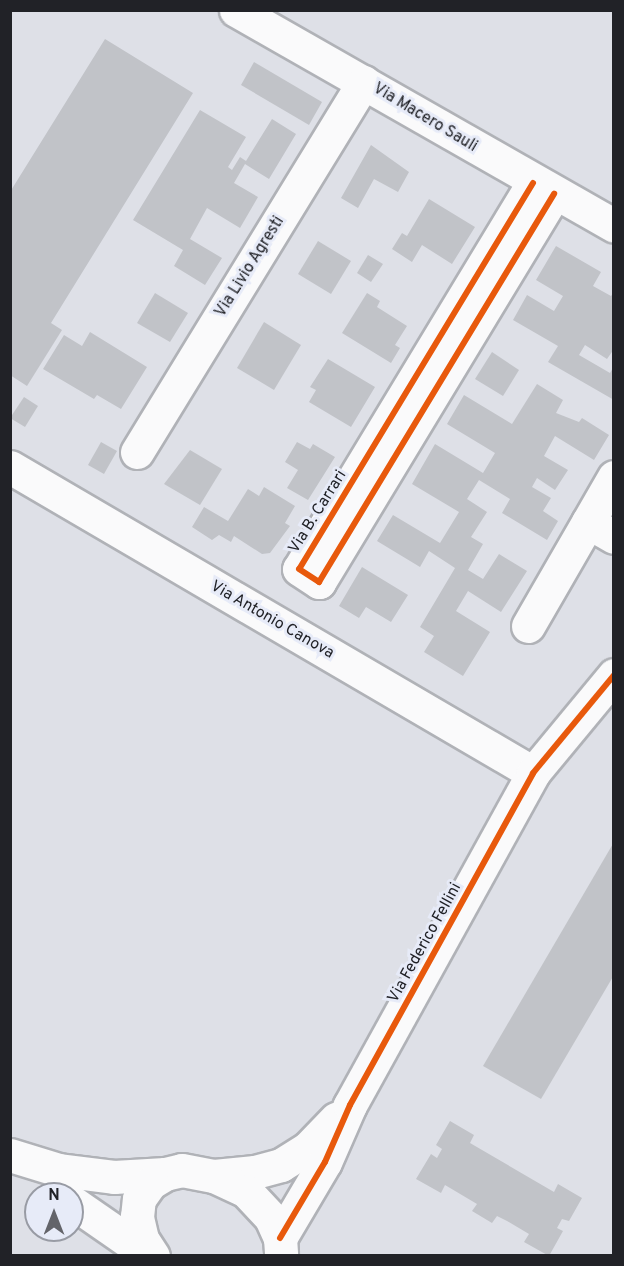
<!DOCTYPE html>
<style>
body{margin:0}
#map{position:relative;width:624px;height:1266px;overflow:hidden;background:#dee0e7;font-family:Overpass,sans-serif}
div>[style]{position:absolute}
.building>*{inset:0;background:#c1c3c8}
.roads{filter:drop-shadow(2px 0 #b0b2b7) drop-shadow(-2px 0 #b0b2b7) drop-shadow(0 2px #b0b2b7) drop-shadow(0 -2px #b0b2b7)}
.minor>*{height:33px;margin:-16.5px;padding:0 16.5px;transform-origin:16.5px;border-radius:16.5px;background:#fafafb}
.cycleway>*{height:6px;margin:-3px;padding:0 3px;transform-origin:3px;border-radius:3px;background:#e8590c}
span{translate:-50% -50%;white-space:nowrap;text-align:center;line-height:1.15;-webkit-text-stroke:6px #e7ebf8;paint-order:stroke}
.street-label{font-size:16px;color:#212227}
.frame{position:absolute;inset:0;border:12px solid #212227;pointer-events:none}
.north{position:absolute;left:24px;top:1182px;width:60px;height:60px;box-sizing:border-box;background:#e7ebf8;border:2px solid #989ba4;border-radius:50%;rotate:0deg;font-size:16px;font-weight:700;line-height:24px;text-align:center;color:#212227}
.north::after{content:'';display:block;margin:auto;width:21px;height:27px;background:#63646a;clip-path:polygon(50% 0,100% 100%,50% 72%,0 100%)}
</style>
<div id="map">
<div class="building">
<i style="clip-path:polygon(105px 39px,193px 93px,51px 323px,62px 330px,27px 386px,10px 375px,10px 192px)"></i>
<i style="clip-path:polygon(254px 62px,322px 102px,309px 125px,241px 85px)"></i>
<i style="clip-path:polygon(200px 110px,246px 137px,228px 167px,232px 170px,240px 157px,246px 161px,272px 119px,296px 134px,269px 179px,245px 164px,234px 183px,258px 197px,240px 228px,207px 208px,190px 239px,222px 258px,205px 285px,174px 266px,183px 250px,133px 220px)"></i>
<i style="clip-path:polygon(371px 145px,409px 172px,398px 192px,374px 179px,358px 208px,341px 198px)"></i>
<i style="clip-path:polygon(429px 199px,475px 227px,452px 264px,422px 245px,412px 262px,392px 249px,402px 233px,407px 236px)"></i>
<i style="clip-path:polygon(318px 241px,351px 261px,331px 294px,298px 274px)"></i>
<i style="clip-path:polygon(556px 246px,601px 272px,593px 286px,611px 296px,614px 292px,614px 349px,607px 359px,585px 345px,579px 355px,610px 373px,614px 366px,614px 400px,548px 362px,558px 346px,513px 320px,527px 295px,554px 311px,563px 296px,536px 280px)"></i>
<i style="clip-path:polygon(368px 255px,383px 264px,371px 282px,357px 273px)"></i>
<i style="clip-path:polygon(155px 293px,188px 313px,170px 342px,137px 323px)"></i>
<i style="clip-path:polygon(367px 293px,380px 301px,377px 307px,407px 326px,395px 345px,400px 348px,391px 363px,342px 333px)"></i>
<i style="clip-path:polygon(264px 322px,301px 345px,274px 390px,237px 368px)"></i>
<i style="clip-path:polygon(90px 332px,147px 367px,121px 409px,97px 395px,94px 399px,43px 369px,64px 335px,82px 346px)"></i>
<i style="clip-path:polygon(492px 352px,519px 370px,503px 396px,475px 379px)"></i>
<i style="clip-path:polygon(328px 359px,375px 387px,351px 427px,309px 402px,316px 390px,310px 387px)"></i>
<i style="clip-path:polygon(537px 384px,563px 400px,556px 413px,579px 422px,582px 418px,609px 435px,594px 460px,555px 436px,544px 456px,568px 470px,555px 490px,537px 478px,532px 487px,551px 498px,543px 511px,558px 521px,547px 540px,502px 513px,510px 499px,479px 480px,467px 499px,487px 512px,471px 537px,483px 544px,468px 570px,483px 579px,499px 554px,527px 571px,501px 612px,468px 591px,456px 611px,490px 632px,463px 676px,424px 652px,434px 636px,420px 627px,455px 568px,429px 551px,420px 567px,377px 541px,393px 515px,440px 543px,459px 512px,412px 484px,435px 444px,483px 473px,495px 453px,447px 424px,464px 395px,512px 424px)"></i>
<i style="clip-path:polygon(24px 397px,38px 406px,25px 427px,10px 418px)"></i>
<i style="clip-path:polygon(101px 442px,117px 451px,104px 474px,88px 465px)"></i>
<i style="clip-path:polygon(297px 442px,310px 449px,313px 444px,335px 457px,308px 500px,287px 488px,298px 470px,285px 462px)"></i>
<i style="clip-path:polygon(190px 450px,222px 469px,200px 505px,164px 484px)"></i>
<i style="clip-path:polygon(264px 487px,295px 506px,285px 523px,290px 526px,270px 553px,262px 554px,234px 536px,231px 542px,219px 535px,212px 540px,192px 527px,204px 507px,228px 521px,248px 489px,259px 496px)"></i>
<i style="clip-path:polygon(362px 567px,408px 595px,391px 622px,366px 607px,359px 618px,339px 606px)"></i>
<i style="clip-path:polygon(614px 842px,614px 975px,541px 1099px,483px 1066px)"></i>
<i style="clip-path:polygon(450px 1121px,474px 1135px,470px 1143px,554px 1192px,558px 1184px,582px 1198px,569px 1221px,562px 1219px,557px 1228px,563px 1231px,549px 1256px,524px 1242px,529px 1234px,507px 1221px,497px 1216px,492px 1223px,472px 1211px,477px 1204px,445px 1185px,441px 1193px,416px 1179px,431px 1154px,437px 1158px,442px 1149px,436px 1145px)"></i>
</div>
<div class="roads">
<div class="minor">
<i style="left:236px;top:10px;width:435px;rotate:29.7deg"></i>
<i style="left:533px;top:183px;width:451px;rotate:121.2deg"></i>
<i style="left:299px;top:569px;width:24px;rotate:33deg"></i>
<i style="left:319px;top:582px;width:454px;rotate:-58.8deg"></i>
<i style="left:137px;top:452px;width:434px;rotate:-58.5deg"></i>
<i style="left:10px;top:467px;width:606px;rotate:30.33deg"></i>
<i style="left:588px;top:522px;width:30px;rotate:30deg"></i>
<i style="left:528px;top:626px;width:172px;rotate:-60deg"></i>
<i style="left:10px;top:1155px;width:51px;rotate:17deg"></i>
<i style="left:59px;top:1170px;width:55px;rotate:7.3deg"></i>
<i style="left:114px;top:1177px;width:51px;rotate:-3.4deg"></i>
<i style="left:214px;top:1176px;width:41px;rotate:-5.6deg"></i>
<i style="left:255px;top:1172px;width:27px;rotate:-15deg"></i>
<i style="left:281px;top:1165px;width:31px;rotate:-32deg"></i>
<i style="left:307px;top:1149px;width:42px;rotate:-46deg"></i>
<i style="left:72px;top:1202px;width:95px;rotate:34.7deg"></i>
<i style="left:280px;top:1238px;width:88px;rotate:-59.4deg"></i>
<i style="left:325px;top:1162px;width:62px;rotate:-66.3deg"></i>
<i style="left:350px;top:1105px;width:379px;rotate:-61.1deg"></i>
<i style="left:533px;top:773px;width:127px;rotate:-50.4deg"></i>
<i style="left:153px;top:1256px;width:20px;rotate:-123deg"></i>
<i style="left:142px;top:1239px;width:23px;rotate:-103deg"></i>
<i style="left:137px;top:1217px;width:18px;rotate:-84deg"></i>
<i style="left:139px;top:1199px;width:19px;rotate:-55deg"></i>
<i style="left:150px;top:1183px;width:17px;rotate:-31deg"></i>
<i style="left:165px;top:1174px;width:17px;rotate:-13deg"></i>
<i style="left:182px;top:1170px;width:33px;rotate:11deg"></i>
<i style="left:214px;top:1176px;width:35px;rotate:25deg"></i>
<i style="left:246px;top:1191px;width:37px;rotate:47deg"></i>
<i style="left:271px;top:1218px;width:22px;rotate:66deg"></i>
<i style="left:280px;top:1238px;width:16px;rotate:86deg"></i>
</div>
</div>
<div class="cycleway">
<i style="left:533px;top:183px;width:451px;rotate:121.2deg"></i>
<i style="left:299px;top:569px;width:24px;rotate:33deg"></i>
<i style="left:319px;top:582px;width:454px;rotate:-58.8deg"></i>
<i style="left:280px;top:1238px;width:88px;rotate:-59.4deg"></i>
<i style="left:325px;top:1162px;width:62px;rotate:-66.3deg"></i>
<i style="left:350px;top:1105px;width:379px;rotate:-61.1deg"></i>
<i style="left:533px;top:773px;width:127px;rotate:-50.4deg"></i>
</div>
<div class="street-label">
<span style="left:425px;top:118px;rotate:31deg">Via Macero Sauli</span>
<span style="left:250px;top:267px;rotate:-58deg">Via Livio Agresti</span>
<span style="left:318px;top:512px;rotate:-58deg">Via B. Carrari</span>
<span style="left:272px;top:620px;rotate:30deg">Via Antonio Canova</span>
<span style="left:425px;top:943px;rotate:-61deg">Via Federico Fellini</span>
</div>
<div class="frame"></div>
<div class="north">N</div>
</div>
